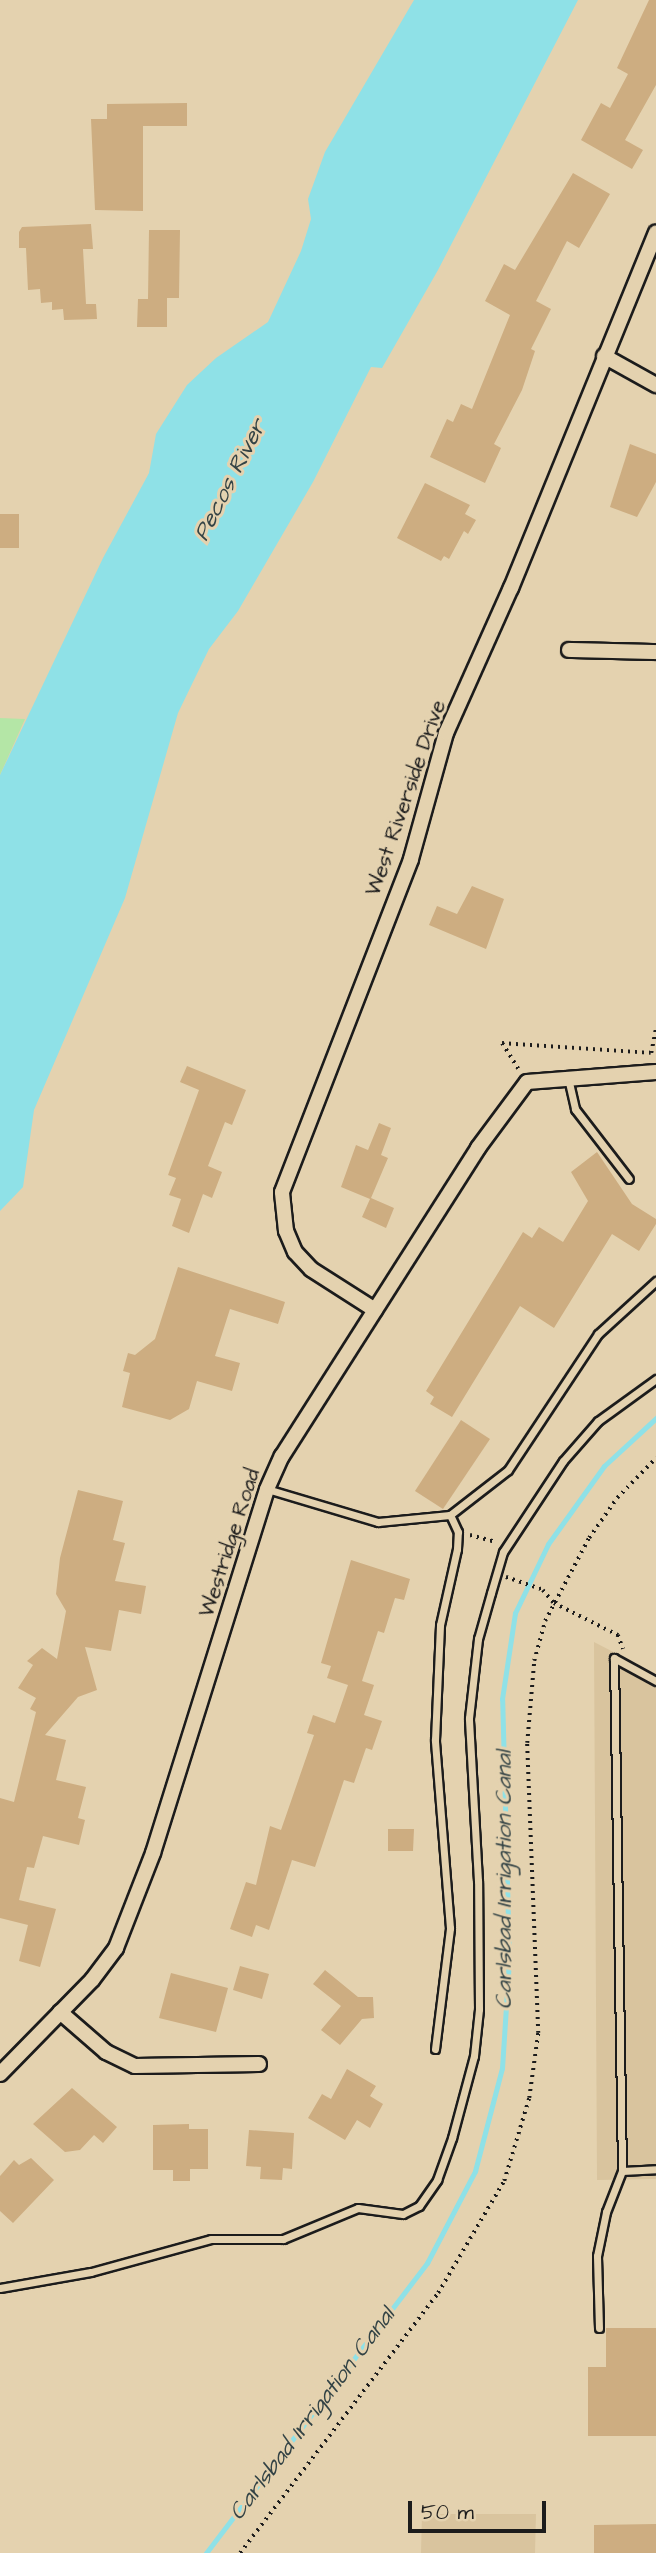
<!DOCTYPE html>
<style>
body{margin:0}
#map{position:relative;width:656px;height:2553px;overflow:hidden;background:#e4d2af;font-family:"Architects Daughter",sans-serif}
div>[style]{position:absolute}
.built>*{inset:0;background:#d9c49e}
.green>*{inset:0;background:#b4e6a6}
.water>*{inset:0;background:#8fe1e7}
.stream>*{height:5px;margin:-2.5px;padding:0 2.5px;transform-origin:2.5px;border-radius:2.5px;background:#8fe1e7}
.building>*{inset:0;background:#cdad81}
.path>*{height:3.5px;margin-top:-1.75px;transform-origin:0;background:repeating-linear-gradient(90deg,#1c1c1c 0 2px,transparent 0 7px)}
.roads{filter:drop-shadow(2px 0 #1c1c1c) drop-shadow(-2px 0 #1c1c1c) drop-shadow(0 2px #1c1c1c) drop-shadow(0 -2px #1c1c1c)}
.service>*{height:7px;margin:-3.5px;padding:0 3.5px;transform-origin:3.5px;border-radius:3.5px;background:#e4d2af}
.minor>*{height:14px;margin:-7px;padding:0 7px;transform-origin:7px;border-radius:7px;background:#e4d2af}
span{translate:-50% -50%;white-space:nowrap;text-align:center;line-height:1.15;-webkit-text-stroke:6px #e4d2af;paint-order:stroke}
.street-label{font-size:21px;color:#1c1c1c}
.water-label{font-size:23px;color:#334345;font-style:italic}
.scale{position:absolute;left:408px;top:2501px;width:138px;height:32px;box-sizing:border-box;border:4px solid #1c1c1c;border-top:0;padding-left:9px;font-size:21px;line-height:24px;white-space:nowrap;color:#1c1c1c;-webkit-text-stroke:5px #e4d2af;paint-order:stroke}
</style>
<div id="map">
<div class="built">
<i style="clip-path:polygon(594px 1642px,656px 1674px,656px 2179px,597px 2180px)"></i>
<i style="clip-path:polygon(422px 2514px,536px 2514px,535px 2553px,421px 2553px)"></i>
</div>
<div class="green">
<i style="clip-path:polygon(0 718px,25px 719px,0 775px)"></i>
</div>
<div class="water">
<i style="clip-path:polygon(414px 0,578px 0,438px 270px,382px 368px,371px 367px,313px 482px,238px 611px,209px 649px,178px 713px,125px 898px,34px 1110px,23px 1187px,0 1211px,0 775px,103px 558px,149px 473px,156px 434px,187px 385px,216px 358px,268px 322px,301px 251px,311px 219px,308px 199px,325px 152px)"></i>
</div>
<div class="stream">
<i style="left:206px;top:2553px;width:365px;rotate:-52.7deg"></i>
<i style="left:427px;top:2263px;width:104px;rotate:-62.4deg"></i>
<i style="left:475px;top:2171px;width:106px;rotate:-75.3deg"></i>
<i style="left:502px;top:2068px;width:109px;rotate:-86.3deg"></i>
<i style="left:509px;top:1959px;width:260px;rotate:-91.5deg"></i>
<i style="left:502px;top:1699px;width:87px;rotate:-81.4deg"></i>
<i style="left:515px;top:1613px;width:76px;rotate:-64.4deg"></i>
<i style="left:548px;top:1544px;width:96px;rotate:-54.3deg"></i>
<i style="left:604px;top:1466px;width:71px;rotate:-42.7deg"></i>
</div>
<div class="building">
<i style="clip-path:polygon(649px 0,656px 0,656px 85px,625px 140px,643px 150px,632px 169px,581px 140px,601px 103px,610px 108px,628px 74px,617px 68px)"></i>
<i style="clip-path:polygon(187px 103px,187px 126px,143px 126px,143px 211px,95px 210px,91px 119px,107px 119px,107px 104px)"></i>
<i style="clip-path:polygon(573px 173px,610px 194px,579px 248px,567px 241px,536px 301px,551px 309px,531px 349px,535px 351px,522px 390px,494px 444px,501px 448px,485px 483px,430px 457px,447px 419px,453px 422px,461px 404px,472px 409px,510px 315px,485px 301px,504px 264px,515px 270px)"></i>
<i style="clip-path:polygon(91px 224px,93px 249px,83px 249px,86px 304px,96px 304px,97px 319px,64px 320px,63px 309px,52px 310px,52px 302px,41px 303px,40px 289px,28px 290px,26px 248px,19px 248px,19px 232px,22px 227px)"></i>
<i style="clip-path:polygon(149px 230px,180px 230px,179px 298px,167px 298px,167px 327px,137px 327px,138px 299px,148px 299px)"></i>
<i style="clip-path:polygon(630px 444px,656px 454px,656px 482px,637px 517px,610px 507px)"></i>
<i style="clip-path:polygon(425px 483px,470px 505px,465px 514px,476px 520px,468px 534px,464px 531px,449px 559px,444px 556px,441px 561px,397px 538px)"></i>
<i style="clip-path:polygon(0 514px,19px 514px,19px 548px,0 548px)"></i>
<i style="clip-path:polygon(472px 886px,504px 899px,486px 949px,429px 925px,437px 906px,457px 914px)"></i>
<i style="clip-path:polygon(187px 1066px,246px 1090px,232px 1125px,225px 1122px,208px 1166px,222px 1172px,212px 1198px,203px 1194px,189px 1233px,172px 1226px,181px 1199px,169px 1195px,176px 1178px,168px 1175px,199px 1090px,180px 1082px)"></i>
<i style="clip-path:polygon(379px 1123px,391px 1128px,381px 1155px,388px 1158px,371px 1198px,394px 1208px,386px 1228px,362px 1217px,370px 1199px,341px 1187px,356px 1145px,368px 1150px)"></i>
<i style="clip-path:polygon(597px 1152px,632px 1204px,656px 1219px,656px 1224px,639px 1251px,612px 1234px,554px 1328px,520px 1306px,452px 1417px,430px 1404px,434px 1397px,426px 1391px,523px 1232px,532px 1238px,539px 1227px,563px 1242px,588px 1201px,571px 1172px)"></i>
<i style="clip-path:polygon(178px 1267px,285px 1302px,278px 1324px,230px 1309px,215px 1356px,240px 1363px,232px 1391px,197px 1381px,189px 1409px,170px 1420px,122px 1407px,130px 1373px,123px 1371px,128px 1353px,135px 1355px,155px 1339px)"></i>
<i style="clip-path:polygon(461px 1420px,490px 1439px,443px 1509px,415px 1491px)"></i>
<i style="clip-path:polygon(78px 1490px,123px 1501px,113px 1540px,125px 1543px,115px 1581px,146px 1586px,141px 1614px,119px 1610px,111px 1651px,85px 1647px,97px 1690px,78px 1697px,45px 1735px,66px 1740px,56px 1780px,86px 1787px,78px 1818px,85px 1820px,79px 1845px,43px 1836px,34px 1868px,27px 1867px,19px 1900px,56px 1909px,40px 1967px,19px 1961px,28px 1925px,0 1918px,0 1798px,14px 1802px,36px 1712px,30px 1709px,36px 1698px,18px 1688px,33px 1665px,27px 1661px,42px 1648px,57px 1659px,66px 1611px,56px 1594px,60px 1558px)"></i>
<i style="clip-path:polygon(351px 1560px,410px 1579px,404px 1600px,395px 1598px,384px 1633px,378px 1631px,362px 1681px,374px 1685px,364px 1715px,382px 1721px,372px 1750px,366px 1748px,354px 1783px,344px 1780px,315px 1867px,292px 1860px,269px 1930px,256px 1925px,252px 1937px,230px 1929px,246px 1882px,256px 1885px,270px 1826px,281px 1830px,314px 1735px,307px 1733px,313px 1715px,335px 1723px,348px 1685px,327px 1678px,331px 1666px,321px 1663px)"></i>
<i style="clip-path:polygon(388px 1829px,414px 1829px,413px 1851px,388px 1851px)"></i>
<i style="clip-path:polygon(240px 1966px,269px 1974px,262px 1999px,233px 1990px)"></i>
<i style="clip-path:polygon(325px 1970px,358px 1997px,373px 1997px,374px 2018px,362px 2019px,340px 2045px,321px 2030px,341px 2006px,313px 1984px)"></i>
<i style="clip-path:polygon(171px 1973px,228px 1988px,216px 2032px,159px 2018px)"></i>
<i style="clip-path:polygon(347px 2069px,376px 2086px,370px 2096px,383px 2104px,370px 2128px,357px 2120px,345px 2140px,308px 2118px,322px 2094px,331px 2099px)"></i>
<i style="clip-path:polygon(72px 2088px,117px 2127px,103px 2143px,94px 2135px,80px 2150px,65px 2152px,33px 2124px)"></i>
<i style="clip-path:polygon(189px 2124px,189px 2129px,208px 2129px,208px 2169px,190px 2169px,190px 2181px,173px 2181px,173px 2170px,153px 2170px,153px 2125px)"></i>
<i style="clip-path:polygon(249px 2130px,294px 2133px,292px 2169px,283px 2168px,282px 2180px,260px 2179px,261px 2167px,246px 2166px)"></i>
<i style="clip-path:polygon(31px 2158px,54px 2180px,13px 2223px,0 2211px,0 2176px,14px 2160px,19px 2165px)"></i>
<i style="clip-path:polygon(606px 2328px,656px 2328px,656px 2436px,588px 2436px,588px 2367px,606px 2367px)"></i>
<i style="clip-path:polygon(656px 2524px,656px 2553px,594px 2553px,594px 2525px)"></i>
</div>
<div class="path">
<i style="left:518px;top:1069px;width:31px;rotate:-122deg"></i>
<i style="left:502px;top:1043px;width:149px;rotate:3.8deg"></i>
<i style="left:651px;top:1053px;width:25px;rotate:-79deg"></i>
<i style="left:470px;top:1535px;width:27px;rotate:15deg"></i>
<i style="left:506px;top:1577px;width:39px;rotate:19deg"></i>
<i style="left:543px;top:1590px;width:17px;rotate:50deg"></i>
<i style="left:554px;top:1603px;width:72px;rotate:26.6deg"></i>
<i style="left:618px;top:1635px;width:15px;rotate:70deg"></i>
<i style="left:240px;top:2553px;width:327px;rotate:-52.7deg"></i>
<i style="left:438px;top:2293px;width:130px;rotate:-59.5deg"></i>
<i style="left:504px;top:2181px;width:87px;rotate:-73.2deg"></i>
<i style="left:529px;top:2098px;width:66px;rotate:-82.1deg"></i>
<i style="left:538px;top:2033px;width:290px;rotate:-92.2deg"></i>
<i style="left:527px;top:1743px;width:82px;rotate:-85.1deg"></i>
<i style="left:534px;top:1661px;width:41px;rotate:-74.6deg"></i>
<i style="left:545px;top:1621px;width:94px;rotate:-62.1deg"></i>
<i style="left:589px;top:1538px;width:49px;rotate:-55deg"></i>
<i style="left:617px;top:1498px;width:56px;rotate:-45.7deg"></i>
</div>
<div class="roads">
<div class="service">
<i style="left:568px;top:1078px;width:32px;rotate:77deg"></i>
<i style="left:575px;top:1109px;width:88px;rotate:52.4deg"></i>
<i style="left:267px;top:1489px;width:116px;rotate:16.6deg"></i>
<i style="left:378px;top:1522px;width:72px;rotate:-5.6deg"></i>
<i style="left:450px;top:1515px;width:73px;rotate:-37.8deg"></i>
<i style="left:508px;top:1470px;width:163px;rotate:-56.5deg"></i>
<i style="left:598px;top:1334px;width:79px;rotate:-42.4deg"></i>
<i style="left:435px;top:2049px;width:122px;rotate:-82.9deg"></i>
<i style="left:450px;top:1928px;width:189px;rotate:-94.6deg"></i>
<i style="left:435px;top:1740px;width:115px;rotate:-87.5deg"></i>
<i style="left:440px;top:1625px;width:78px;rotate:-77.4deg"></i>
<i style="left:457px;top:1549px;width:17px;rotate:-87deg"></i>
<i style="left:458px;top:1532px;width:19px;rotate:-115deg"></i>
<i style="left:622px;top:2171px;width:34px;rotate:-3deg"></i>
<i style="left:0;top:2288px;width:92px;rotate:-10deg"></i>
<i style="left:91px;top:2272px;width:124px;rotate:-15.4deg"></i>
<i style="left:211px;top:2239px;width:72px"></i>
<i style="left:283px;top:2239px;width:81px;rotate:-22.5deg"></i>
<i style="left:358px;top:2208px;width:45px;rotate:7.6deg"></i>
<i style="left:403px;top:2214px;width:18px;rotate:-27deg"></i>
<i style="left:419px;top:2206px;width:32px;rotate:-55deg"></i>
<i style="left:437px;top:2180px;width:45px;rotate:-70.3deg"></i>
<i style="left:452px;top:2138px;width:85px;rotate:-75deg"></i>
<i style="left:474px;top:2056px;width:47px;rotate:-83.9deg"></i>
<i style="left:479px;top:2009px;width:128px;rotate:-90.4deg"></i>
<i style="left:478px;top:1881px;width:163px;rotate:-93.2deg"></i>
<i style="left:469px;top:1718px;width:80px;rotate:-83.5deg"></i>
<i style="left:478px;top:1639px;width:48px;rotate:-74.2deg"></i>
<i style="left:491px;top:1593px;width:43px;rotate:-73.7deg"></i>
<i style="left:503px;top:1552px;width:109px;rotate:-56.6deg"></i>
<i style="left:563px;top:1461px;width:53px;rotate:-48.8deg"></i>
<i style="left:598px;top:1421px;width:72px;rotate:-35.9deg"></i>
<i style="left:599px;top:2328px;width:72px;rotate:-91.6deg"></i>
<i style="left:597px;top:2256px;width:45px;rotate:-78.4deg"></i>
<i style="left:606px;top:2212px;width:44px;rotate:-68.7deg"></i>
<i style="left:622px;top:2171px;width:513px;rotate:-90.89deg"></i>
<i style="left:614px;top:1658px;width:48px;rotate:28.7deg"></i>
</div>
<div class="minor">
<i style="left:604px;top:356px;width:60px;rotate:29.1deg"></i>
<i style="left:569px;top:650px;width:87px;rotate:1.3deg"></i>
<i style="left:375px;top:1310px;width:76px;rotate:-147.4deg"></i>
<i style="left:311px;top:1269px;width:23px;rotate:-133deg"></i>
<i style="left:295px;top:1252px;width:23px;rotate:-113deg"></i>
<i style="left:286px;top:1231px;width:39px;rotate:-96deg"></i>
<i style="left:282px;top:1192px;width:357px;rotate:-68.8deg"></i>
<i style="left:411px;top:859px;width:131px;rotate:-74.5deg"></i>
<i style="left:446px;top:733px;width:159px;rotate:-65.9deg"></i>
<i style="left:511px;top:588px;width:384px;rotate:-67.8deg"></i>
<i style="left:60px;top:2012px;width:61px;rotate:41deg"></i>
<i style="left:106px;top:2052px;width:32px;rotate:26deg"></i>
<i style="left:135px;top:2066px;width:124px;rotate:-0.9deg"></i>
<i style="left:0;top:2074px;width:132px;rotate:-45.6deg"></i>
<i style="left:92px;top:1980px;width:40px;rotate:-53deg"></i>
<i style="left:116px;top:1948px;width:102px;rotate:-68.7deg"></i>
<i style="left:153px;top:1853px;width:381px;rotate:-72.6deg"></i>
<i style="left:267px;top:1489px;width:36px;rotate:-66deg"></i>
<i style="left:282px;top:1456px;width:365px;rotate:-57.5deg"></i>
<i style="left:478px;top:1148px;width:82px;rotate:-53.4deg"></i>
<i style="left:527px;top:1082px;width:129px;rotate:-4.4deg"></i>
</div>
</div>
<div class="street-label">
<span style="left:406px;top:798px;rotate:-71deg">West Riverside Drive</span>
<span style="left:230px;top:1543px;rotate:-72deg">Westridge Road</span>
</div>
<div class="water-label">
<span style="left:230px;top:480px;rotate:-63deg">Pecos River</span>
<span style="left:504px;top:1880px;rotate:-90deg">Carlsbad Irrigation Canal</span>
<span style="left:312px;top:2414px;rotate:-53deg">Carlsbad Irrigation Canal</span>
</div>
<div class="scale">50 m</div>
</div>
